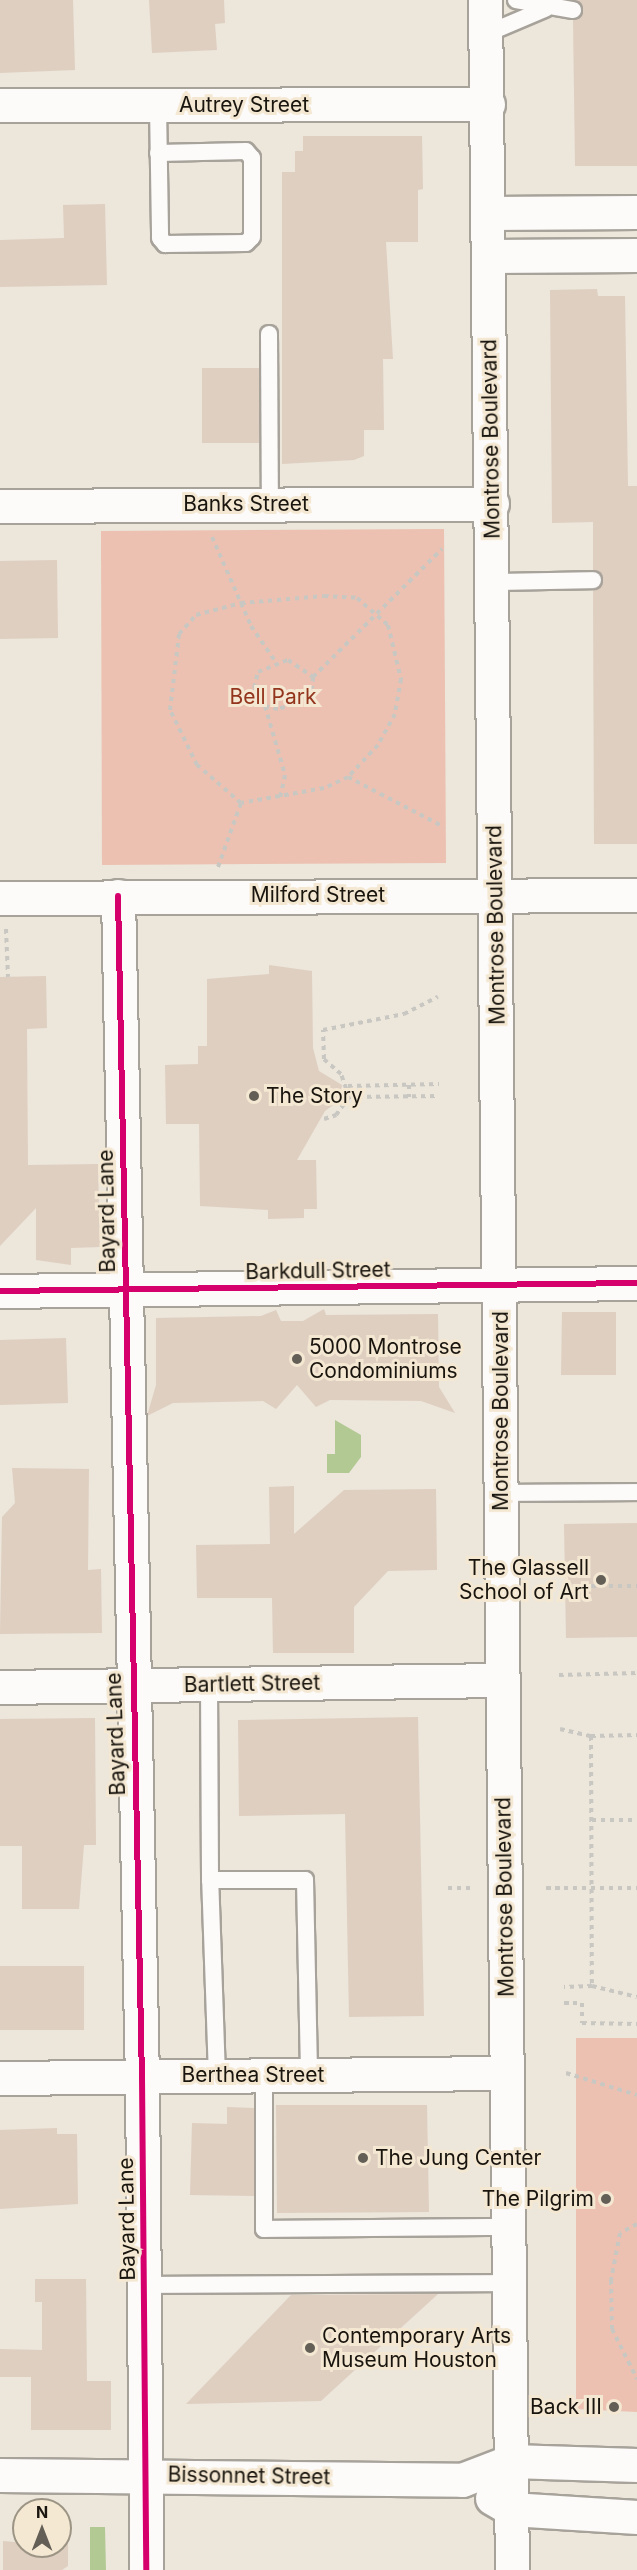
<!DOCTYPE html>
<style>
body{margin:0}
#map{position:relative;width:637px;height:2570px;overflow:hidden;background:#ece6db;font-family:Inter,sans-serif}
div>[style]{position:absolute}
.green>*{inset:0;background:#ecc1b1}
.water>*{inset:0;background:#b3c994}
.building>*{inset:0;background:#dfcfc1}
.path>*{height:4px;margin-top:-2px;transform-origin:0;background:repeating-linear-gradient(90deg,#c9c7c2 0 4.5px,transparent 0 9px)}
.roads{filter:drop-shadow(2px 0 #a7a29a) drop-shadow(-2px 0 #a7a29a) drop-shadow(0 2px #a7a29a) drop-shadow(0 -2px #a7a29a)}
.service>*{height:16px;margin:-8px;padding:0 8px;transform-origin:8px;border-radius:8px;background:#fcfbfa}
.minor>*{height:33px;margin:-16.5px;padding:0 16.5px;transform-origin:16.5px;border-radius:16.5px;background:#fcfbfa}
.tertiary>*{height:33px;margin:-16.5px;padding:0 16.5px;transform-origin:16.5px;border-radius:16.5px;background:#fcfbfa}
.secondary>*{height:33px;margin:-16.5px;padding:0 16.5px;transform-origin:16.5px;border-radius:16.5px;background:#fcfbfa}
.cycleway>*{height:6px;margin:-3px;padding:0 3px;transform-origin:3px;border-radius:3px;background:#d6006c}
.dots>*{width:16px;height:16px;translate:-50% -50%;box-sizing:border-box;border:3px solid #f4e8d3;border-radius:50%}
span{translate:-50% -50%;white-space:nowrap;text-align:center;line-height:1.15;-webkit-text-stroke:6px #f4e8d3;paint-order:stroke}
.street-label{font-size:21px;color:#19150e}
.park-label{font-size:21px;color:#93341d}
.poi-label{font-size:21px;color:#19150e}
.left{translate:0 -50%;text-align:left}
.right{translate:-100% -50%;text-align:right}
.north{position:absolute;left:12px;top:2498px;width:60px;height:60px;box-sizing:border-box;background:#f4e8d3;border:2px solid #9c9484;border-radius:50%;rotate:0deg;font-size:16px;font-weight:700;line-height:24px;text-align:center;color:#19150e}
.north::after{content:'';display:block;margin:auto;width:21px;height:27px;background:#635e56;clip-path:polygon(50% 0,100% 100%,50% 72%,0 100%)}
</style>
<div id="map">
<div class="green">
<i style="clip-path:polygon(444px 529px,446px 863px,102px 865px,101px 531px)"></i>
<i style="clip-path:polygon(576px 2038px,637px 2038px,637px 2412px,576px 2409px)"></i>
</div>
<div class="water">
<i style="clip-path:polygon(335px 1420px,361px 1435px,361px 1457px,349px 1473px,327px 1473px,327px 1454px,335px 1454px)"></i>
<i style="clip-path:polygon(90px 2527px,105px 2527px,106px 2570px,90px 2570px)"></i>
</div>
<div class="building">
<i style="clip-path:polygon(0 0,73px 0,75px 70px,0 73px)"></i>
<i style="clip-path:polygon(149px 0,224px 0,225px 23px,215px 24px,217px 50px,152px 53px)"></i>
<i style="clip-path:polygon(576px 0,637px 0,637px 166px,575px 166px,573px 20px,583px 11px)"></i>
<i style="clip-path:polygon(303px 136px,422px 136px,423px 189px,418px 190px,418px 242px,386px 242px,393px 359px,383px 359px,384px 430px,364px 430px,364px 456px,354px 460px,282px 464px,282px 172px,295px 172px,295px 151px,303px 151px)"></i>
<i style="clip-path:polygon(105px 204px,107px 285px,0 287px,0 240px,64px 238px,63px 205px)"></i>
<i style="clip-path:polygon(597px 289px,598px 296px,625px 296px,628px 486px,637px 486px,637px 844px,594px 844px,593px 591px,603px 579px,593px 570px,593px 522px,552px 523px,550px 290px)"></i>
<i style="clip-path:polygon(202px 368px,259px 368px,259px 443px,202px 443px)"></i>
<i style="clip-path:polygon(57px 560px,58px 638px,0 639px,0 561px)"></i>
<i style="clip-path:polygon(269px 965px,312px 971px,313px 1048px,319px 1071px,342px 1085px,340px 1100px,325px 1111px,297px 1160px,316px 1160px,317px 1209px,304px 1209px,304px 1218px,268px 1219px,268px 1210px,200px 1206px,199px 1124px,166px 1124px,165px 1065px,198px 1064px,198px 1046px,207px 1046px,207px 979px,269px 974px)"></i>
<i style="clip-path:polygon(46px 976px,47px 1028px,27px 1029px,28px 1165px,98px 1164px,100px 1247px,71px 1248px,71px 1265px,36px 1260px,36px 1208px,0 1246px,0 977px)"></i>
<i style="clip-path:polygon(324px 1309px,326px 1315px,438px 1314px,439px 1387px,455px 1413px,421px 1401px,330px 1400px,316px 1407px,297px 1385px,276px 1409px,263px 1401px,173px 1403px,147px 1416px,156px 1385px,156px 1318px,261px 1316px,276px 1310px,281px 1321px,303px 1321px)"></i>
<i style="clip-path:polygon(562px 1312px,616px 1312px,616px 1375px,561px 1375px)"></i>
<i style="clip-path:polygon(66px 1338px,68px 1403px,0 1405px,0 1340px)"></i>
<i style="clip-path:polygon(12px 1468px,89px 1469px,88px 1570px,101px 1569px,102px 1633px,0 1634px,2px 1517px,15px 1503px)"></i>
<i style="clip-path:polygon(294px 1486px,294px 1534px,344px 1490px,436px 1489px,437px 1570px,388px 1571px,354px 1607px,354px 1653px,273px 1653px,272px 1598px,197px 1598px,196px 1545px,270px 1544px,269px 1487px)"></i>
<i style="clip-path:polygon(637px 1523px,637px 1637px,566px 1638px,564px 1524px)"></i>
<i style="clip-path:polygon(418px 1717px,424px 2016px,349px 2017px,345px 1814px,239px 1816px,238px 1720px)"></i>
<i style="clip-path:polygon(95px 1718px,96px 1845px,84px 1845px,79px 1909px,22px 1909px,22px 1846px,0 1846px,0 1719px)"></i>
<i style="clip-path:polygon(0 1966px,84px 1966px,84px 2030px,0 2030px)"></i>
<i style="clip-path:polygon(276px 2105px,427px 2105px,429px 2212px,277px 2213px)"></i>
<i style="clip-path:polygon(227px 2107px,254px 2108px,254px 2196px,190px 2195px,192px 2123px,227px 2124px)"></i>
<i style="clip-path:polygon(57px 2128px,57px 2134px,77px 2134px,78px 2204px,0 2209px,0 2130px)"></i>
<i style="clip-path:polygon(35px 2279px,86px 2279px,87px 2381px,111px 2381px,111px 2430px,31px 2430px,31px 2377px,0 2377px,0 2349px,42px 2350px,42px 2302px,35px 2302px)"></i>
<i style="clip-path:polygon(438px 2294px,321px 2401px,186px 2404px,291px 2295px)"></i>
<i style="clip-path:polygon(60px 2540px,68px 2540px,68px 2566px,62px 2570px,3px 2570px,3px 2541px,60px 2546px)"></i>
</div>
<div class="path">
<i style="left:212px;top:537px;width:97px;rotate:66.3deg"></i>
<i style="left:251px;top:626px;width:42px;rotate:55.6deg"></i>
<i style="left:324px;top:596px;width:33px;rotate:3deg"></i>
<i style="left:357px;top:598px;width:41px;rotate:41.1deg"></i>
<i style="left:388px;top:625px;width:56px;rotate:76.5deg"></i>
<i style="left:401px;top:679px;width:36px;rotate:100deg"></i>
<i style="left:395px;top:714px;width:35px;rotate:119deg"></i>
<i style="left:378px;top:745px;width:44px;rotate:133.2deg"></i>
<i style="left:348px;top:777px;width:26px;rotate:155deg"></i>
<i style="left:324px;top:788px;width:84px;rotate:169.8deg"></i>
<i style="left:241px;top:803px;width:58px;rotate:-139.2deg"></i>
<i style="left:197px;top:765px;width:61px;rotate:-116.1deg"></i>
<i style="left:170px;top:710px;width:77px;rotate:-83.2deg"></i>
<i style="left:179px;top:634px;width:25px;rotate:-48deg"></i>
<i style="left:196px;top:615px;width:47px;rotate:-14.9deg"></i>
<i style="left:241px;top:603px;width:83px;rotate:-4.8deg"></i>
<i style="left:288px;top:660px;width:30px;rotate:34deg"></i>
<i style="left:313px;top:677px;width:11px;rotate:95deg"></i>
<i style="left:312px;top:688px;width:17px;rotate:126deg"></i>
<i style="left:302px;top:702px;width:25px;rotate:164deg"></i>
<i style="left:278px;top:709px;width:13px;rotate:-167deg"></i>
<i style="left:265px;top:706px;width:21px;rotate:-121deg"></i>
<i style="left:254px;top:688px;width:16px;rotate:-76deg"></i>
<i style="left:258px;top:672px;width:32px;rotate:-22deg"></i>
<i style="left:313px;top:677px;width:182px;rotate:-44.8deg"></i>
<i style="left:265px;top:706px;width:72px;rotate:73.8deg"></i>
<i style="left:285px;top:775px;width:24px;rotate:102deg"></i>
<i style="left:348px;top:777px;width:108px;rotate:27.5deg"></i>
<i style="left:218px;top:867px;width:68px;rotate:-70.2deg"></i>
<i style="left:6px;top:929px;width:48px;rotate:87.6deg"></i>
<i style="left:409px;top:1085px;width:12px;rotate:90deg"></i>
<i style="left:348px;top:1086px;width:91px;rotate:-1.3deg"></i>
<i style="left:349px;top:1097px;width:90px;rotate:-0.6deg"></i>
<i style="left:324px;top:1119px;width:13px;rotate:-18deg"></i>
<i style="left:336px;top:1115px;width:22px;rotate:-54deg"></i>
<i style="left:349px;top:1097px;width:24px;rotate:-109deg"></i>
<i style="left:341px;top:1074px;width:23px;rotate:-139deg"></i>
<i style="left:324px;top:1059px;width:29px;rotate:-92deg"></i>
<i style="left:323px;top:1030px;width:83px;rotate:-11.2deg"></i>
<i style="left:404px;top:1014px;width:38px;rotate:-27deg"></i>
<i style="left:591px;top:1586px;width:46px"></i>
<i style="left:559px;top:1675px;width:78px;rotate:-1.5deg"></i>
<i style="left:560px;top:1729px;width:32px;rotate:13deg"></i>
<i style="left:591px;top:1736px;width:250px;rotate:89.8deg"></i>
<i style="left:592px;top:1986px;width:28px;rotate:178deg"></i>
<i style="left:591px;top:1736px;width:46px;rotate:-1.2deg"></i>
<i style="left:592px;top:1820px;width:45px"></i>
<i style="left:448px;top:1888px;width:26px"></i>
<i style="left:546px;top:1888px;width:91px"></i>
<i style="left:592px;top:1986px;width:46px;rotate:13.7deg"></i>
<i style="left:564px;top:2003px;width:18px"></i>
<i style="left:582px;top:2003px;width:20px;rotate:90deg"></i>
<i style="left:582px;top:2023px;width:55px;rotate:1deg"></i>
<i style="left:566px;top:2073px;width:74px;rotate:17.2deg"></i>
<i style="left:637px;top:2224px;width:19px;rotate:152deg"></i>
<i style="left:620px;top:2233px;width:48px;rotate:100.8deg"></i>
<i style="left:611px;top:2280px;width:49px;rotate:88.8deg"></i>
<i style="left:612px;top:2329px;width:56px;rotate:63.4deg"></i>
</div>
<div class="roads">
<div class="service">
<i style="left:516px;top:0;width:58px;rotate:10deg"></i>
<i style="left:486px;top:34px;width:64px;rotate:-23deg"></i>
<i style="left:158px;top:105px;width:133px;rotate:89.1deg"></i>
<i style="left:160px;top:238px;width:8px;rotate:50deg"></i>
<i style="left:165px;top:244px;width:81px;rotate:-0.7deg"></i>
<i style="left:246px;top:243px;width:8px;rotate:-45deg"></i>
<i style="left:252px;top:237px;width:79px;rotate:-90deg"></i>
<i style="left:252px;top:158px;width:9px;rotate:-131deg"></i>
<i style="left:246px;top:151px;width:88px;rotate:178.7deg"></i>
<i style="left:269px;top:334px;width:170px;rotate:89.7deg"></i>
<i style="left:493px;top:582px;width:100px;rotate:-1.1deg"></i>
<i style="left:501px;top:1493px;width:136px;rotate:-0.4deg"></i>
<i style="left:209px;top:1684px;width:196px;rotate:89.7deg"></i>
<i style="left:264px;top:2075px;width:154px;rotate:90deg"></i>
<i style="left:264px;top:2229px;width:245px;rotate:-0.5deg"></i>
<i style="left:217px;top:2076px;width:196px;rotate:-92deg"></i>
<i style="left:210px;top:1880px;width:95px"></i>
<i style="left:305px;top:1880px;width:195px;rotate:88.8deg"></i>
<i style="left:145px;top:2285px;width:364px;rotate:-0.3deg"></i>
</div>
<div class="minor">
<i style="left:0;top:105px;width:488px;rotate:-0.1deg"></i>
<i style="left:489px;top:213px;width:148px;rotate:-0.4deg"></i>
<i style="left:489px;top:256px;width:148px;rotate:-0.4deg"></i>
<i style="left:118px;top:896px;width:1181px;rotate:88.84deg"></i>
<i style="left:142px;top:2077px;width:493px;rotate:89.5deg"></i>
<i style="left:0;top:898px;width:637px;rotate:-0.27deg"></i>
<i style="left:0;top:1291px;width:637px;rotate:-0.72deg"></i>
<i style="left:0;top:1687px;width:503px;rotate:-0.8deg"></i>
<i style="left:0;top:2078px;width:507px;rotate:-0.57deg"></i>
</div>
<div class="tertiary">
<i style="left:0;top:506px;width:492px;rotate:-0.3deg"></i>
</div>
<div class="secondary">
<i style="left:485px;top:0;width:2570px;rotate:89.4deg"></i>
<i style="left:0;top:2475px;width:462px;rotate:0.6deg"></i>
<i style="left:462px;top:2480px;width:53px;rotate:-21.2deg"></i>
<i style="left:511px;top:2461px;width:126px;rotate:1.8deg"></i>
<i style="left:492px;top:2498px;width:22px;rotate:30deg"></i>
<i style="left:511px;top:2509px;width:126px;rotate:3.6deg"></i>
</div>
</div>
<div class="cycleway">
<i style="left:118px;top:896px;width:1181px;rotate:88.84deg"></i>
<i style="left:142px;top:2077px;width:493px;rotate:89.5deg"></i>
<i style="left:0;top:1291px;width:637px;rotate:-0.72deg"></i>
</div>
<div class="dots">
<i style="left:254px;top:1096px;background:#635e56"></i>
<i style="left:297px;top:1359px;background:#635e56"></i>
<i style="left:601px;top:1580px;background:#635e56"></i>
<i style="left:363px;top:2158px;background:#635e56"></i>
<i style="left:606px;top:2199px;background:#635e56"></i>
<i style="left:310px;top:2348px;background:#635e56"></i>
<i style="left:614px;top:2407px;background:#635e56"></i>
</div>
<div class="street-label">
<span style="left:244px;top:105px">Autrey Street</span>
<span style="left:491px;top:439px;rotate:-91deg">Montrose Boulevard</span>
<span style="left:246px;top:504px">Banks Street</span>
<span style="left:318px;top:895px">Milford Street</span>
<span style="left:496px;top:925px;rotate:-91deg">Montrose Boulevard</span>
<span style="left:107px;top:1211px;rotate:-91deg">Bayard Lane</span>
<span style="left:318px;top:1271px;rotate:-1deg">Barkdull Street</span>
<span style="left:501px;top:1411px;rotate:-90deg">Montrose Boulevard</span>
<span style="left:252px;top:1684px;rotate:-1deg">Bartlett Street</span>
<span style="left:116px;top:1734px;rotate:-92deg">Bayard Lane</span>
<span style="left:505px;top:1897px;rotate:-91deg">Montrose Boulevard</span>
<span style="left:253px;top:2075px">Berthea Street</span>
<span style="left:127px;top:2219px;rotate:-91deg">Bayard Lane</span>
<span style="left:249px;top:2476px;rotate:1deg">Bissonnet Street</span>
</div>
<div class="park-label">
<span style="left:273px;top:697px">Bell Park</span>
</div>
<div class="poi-label">
<span class="left" style="left:266px;top:1096px">The Story</span>
<span class="left" style="left:309px;top:1359px">5000 Montrose<br>Condominiums</span>
<span class="right" style="left:589px;top:1580px">The Glassell<br>School of Art</span>
<span class="left" style="left:375px;top:2158px">The Jung Center</span>
<span class="right" style="left:594px;top:2199px">The Pilgrim</span>
<span class="left" style="left:322px;top:2348px">Contemporary Arts<br>Museum Houston</span>
<span class="right" style="left:602px;top:2407px">Back III</span>
</div>
<div class="north">N</div>
</div>
